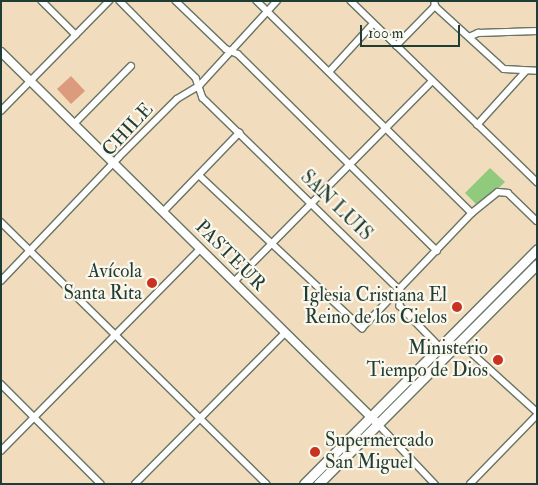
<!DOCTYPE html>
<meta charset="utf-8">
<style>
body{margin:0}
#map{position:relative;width:538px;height:485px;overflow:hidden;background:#f1ddbd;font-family:"IM FELL Double Pica",serif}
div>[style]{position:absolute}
.green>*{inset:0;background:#90ca7d}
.building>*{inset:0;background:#dc9b7c}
.roads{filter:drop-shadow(1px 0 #687564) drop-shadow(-1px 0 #687564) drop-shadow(0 1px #687564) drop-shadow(0 -1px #687564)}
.minor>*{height:5.5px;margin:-2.75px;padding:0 2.75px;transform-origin:2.75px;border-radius:2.75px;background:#fff}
.tertiary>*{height:8px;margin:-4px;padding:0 4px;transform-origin:4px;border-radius:4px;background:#fff}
.primary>*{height:9px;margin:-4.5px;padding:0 4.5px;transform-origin:4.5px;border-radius:4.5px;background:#fff}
.dots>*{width:14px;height:14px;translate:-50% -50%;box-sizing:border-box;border:2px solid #fbf7ec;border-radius:50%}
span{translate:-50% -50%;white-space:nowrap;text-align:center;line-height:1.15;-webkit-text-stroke:4.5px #fbf7ec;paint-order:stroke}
.street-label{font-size:19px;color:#1f3d34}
.poi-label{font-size:19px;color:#1f3d34}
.right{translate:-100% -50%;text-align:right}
.left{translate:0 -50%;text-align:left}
.frame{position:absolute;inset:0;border:2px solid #1f3d34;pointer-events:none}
.scale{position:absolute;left:360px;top:25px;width:100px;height:22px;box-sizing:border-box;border:2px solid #1f3d34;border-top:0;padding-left:6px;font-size:15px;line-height:18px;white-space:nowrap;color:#1f3d34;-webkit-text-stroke:4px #fbf7ec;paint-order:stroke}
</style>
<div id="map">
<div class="green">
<i style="clip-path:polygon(490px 168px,505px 182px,479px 207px,465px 193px)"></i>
</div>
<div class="building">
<i style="clip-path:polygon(71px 76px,85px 91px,71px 104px,57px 89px)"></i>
</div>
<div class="roads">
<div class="minor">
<i style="left:42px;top:1px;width:48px;rotate:45deg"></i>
<i style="left:120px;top:1px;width:108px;rotate:45.4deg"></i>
<i style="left:196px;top:78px;width:21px;rotate:71deg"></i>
<i style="left:203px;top:98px;width:275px;rotate:44.3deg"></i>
<i style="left:400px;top:290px;width:16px;rotate:90deg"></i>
<i style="left:400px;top:306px;width:57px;rotate:45.7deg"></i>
<i style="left:440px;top:347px;width:21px;rotate:-11deg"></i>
<i style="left:461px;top:343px;width:103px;rotate:42.2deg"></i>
<i style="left:176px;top:1px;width:69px;rotate:43.8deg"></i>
<i style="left:226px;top:49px;width:13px;rotate:23deg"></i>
<i style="left:238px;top:54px;width:280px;rotate:44.7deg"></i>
<i style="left:257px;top:1px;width:302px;rotate:44.6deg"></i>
<i style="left:351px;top:1px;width:260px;rotate:44.2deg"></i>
<i style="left:435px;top:1px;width:5px;rotate:90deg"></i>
<i style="left:435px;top:6px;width:93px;rotate:42.4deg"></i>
<i style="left:504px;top:69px;width:33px;rotate:3deg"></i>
<i style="left:469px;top:37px;width:10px;rotate:-24deg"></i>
<i style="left:478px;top:33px;width:59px;rotate:-1.9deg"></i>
<i style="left:396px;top:46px;width:56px;rotate:-45.7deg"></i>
<i style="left:329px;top:72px;width:65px;rotate:-47.5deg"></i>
<i style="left:1px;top:111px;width:154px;rotate:-45.5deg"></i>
<i style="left:74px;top:124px;width:81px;rotate:-45.5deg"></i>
<i style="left:477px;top:125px;width:72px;rotate:-47.8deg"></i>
<i style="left:199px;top:175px;width:224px;rotate:43.2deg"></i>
<i style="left:362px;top:328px;width:159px;rotate:-46.3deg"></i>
<i style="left:472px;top:213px;width:33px;rotate:-39deg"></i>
<i style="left:498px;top:192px;width:10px;rotate:6deg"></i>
<i style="left:508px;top:193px;width:40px;rotate:44deg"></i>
<i style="left:163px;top:212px;width:110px;rotate:-46.1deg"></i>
<i style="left:1px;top:222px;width:373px;rotate:44.6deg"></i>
<i style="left:1px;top:281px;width:170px;rotate:-46.4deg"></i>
<i style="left:118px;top:158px;width:83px;rotate:-45deg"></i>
<i style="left:177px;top:99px;width:26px;rotate:-31deg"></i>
<i style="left:199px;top:86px;width:115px;rotate:-47.5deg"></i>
<i style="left:234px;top:282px;width:282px;rotate:-45.4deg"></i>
<i style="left:1px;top:384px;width:141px;rotate:45deg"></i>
<i style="left:378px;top:424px;width:83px;rotate:46.5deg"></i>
<i style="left:1px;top:451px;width:284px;rotate:-45.4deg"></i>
<i style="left:135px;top:484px;width:211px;rotate:-45.2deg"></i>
<i style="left:470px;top:484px;width:96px;rotate:-45.8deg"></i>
</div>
<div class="tertiary">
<i style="left:1px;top:52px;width:530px;rotate:44.62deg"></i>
</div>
<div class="primary">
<i style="left:304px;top:484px;width:331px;rotate:-45.2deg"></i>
<i style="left:318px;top:484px;width:310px;rotate:-45.1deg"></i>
</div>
</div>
<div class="dots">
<i style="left:152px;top:283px;background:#c8321e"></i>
<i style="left:457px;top:307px;background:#c8321e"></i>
<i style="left:498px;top:360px;background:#c8321e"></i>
<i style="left:315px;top:452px;background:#c8321e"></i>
</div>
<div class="street-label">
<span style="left:128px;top:130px;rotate:-47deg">CHILE</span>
<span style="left:336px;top:206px;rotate:44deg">SAN LUIS</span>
<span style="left:230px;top:256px;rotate:45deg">PASTEUR</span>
</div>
<div class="poi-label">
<span class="right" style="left:142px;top:283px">Avícola<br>Santa Rita</span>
<span class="right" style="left:447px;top:307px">Iglesia Cristiana El<br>Reino de los Cielos</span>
<span class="right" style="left:488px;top:360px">Ministerio<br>Tiempo de Dios</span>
<span class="left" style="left:325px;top:452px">Supermercado<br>San Miguel</span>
</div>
<div class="frame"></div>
<div class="scale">100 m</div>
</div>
